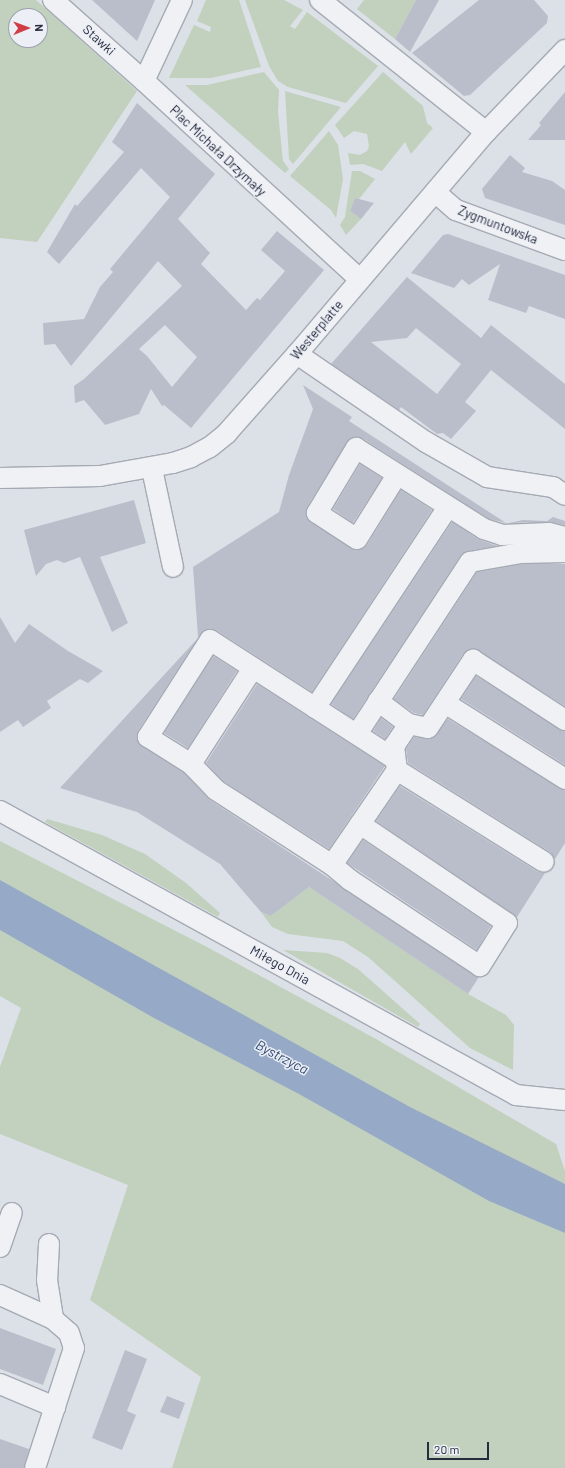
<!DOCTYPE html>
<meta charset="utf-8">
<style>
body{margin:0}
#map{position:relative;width:565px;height:1468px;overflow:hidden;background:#dce0e7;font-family:Barlow,sans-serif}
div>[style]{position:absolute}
.green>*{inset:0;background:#c1d1bd}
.water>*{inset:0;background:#96aac8}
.building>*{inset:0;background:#babeca}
.roads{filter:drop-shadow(1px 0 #a5aab4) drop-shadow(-1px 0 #a5aab4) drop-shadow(0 1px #a5aab4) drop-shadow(0 -1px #a5aab4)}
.minor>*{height:20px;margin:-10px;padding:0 10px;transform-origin:10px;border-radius:10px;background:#eff1f5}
span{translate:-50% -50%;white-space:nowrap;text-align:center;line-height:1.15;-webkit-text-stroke:3px #eceff5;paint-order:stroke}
.street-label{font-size:13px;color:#262c3e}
.water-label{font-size:14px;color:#2f4872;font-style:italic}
.north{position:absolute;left:8px;top:8px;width:40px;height:40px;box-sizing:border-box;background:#eceff5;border:1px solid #9da1ac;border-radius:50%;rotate:89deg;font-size:11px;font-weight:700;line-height:16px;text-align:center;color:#262c3e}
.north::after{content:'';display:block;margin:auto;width:14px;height:18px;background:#d13d47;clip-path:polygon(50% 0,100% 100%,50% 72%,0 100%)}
.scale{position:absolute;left:427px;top:1442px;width:62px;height:18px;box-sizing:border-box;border:2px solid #262c3e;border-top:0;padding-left:5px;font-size:12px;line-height:14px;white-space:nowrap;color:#262c3e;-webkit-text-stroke:3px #eceff5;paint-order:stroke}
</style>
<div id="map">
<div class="green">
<i style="clip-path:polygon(evenodd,0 0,36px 0,137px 91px,37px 242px,0 238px,0 0,16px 16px,40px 16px,40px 40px,16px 40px,16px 16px)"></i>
<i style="clip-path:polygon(206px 0,239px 0,261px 67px,211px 78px,169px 78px,194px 25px,210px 32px,211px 27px,197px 21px)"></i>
<i style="clip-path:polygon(245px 0,284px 0,303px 10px,290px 26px,295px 29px,307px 12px,378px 66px,346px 103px,288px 87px,278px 81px,269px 66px)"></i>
<i style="clip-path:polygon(364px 0,416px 0,395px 39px,357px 9px)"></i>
<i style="clip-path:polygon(264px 72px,279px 90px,278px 112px,283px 161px,289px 169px,285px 173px,185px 85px,207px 85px)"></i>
<i style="clip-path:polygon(383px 72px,423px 106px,427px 123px,433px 128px,411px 154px,405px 142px,382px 171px,363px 164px,350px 165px,348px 153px,360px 155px,367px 151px,369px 146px,367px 134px,354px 131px,344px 138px,335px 125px)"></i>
<i style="clip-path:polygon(285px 91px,341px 107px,293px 164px,289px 159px)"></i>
<i style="clip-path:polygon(329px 131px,338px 145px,343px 179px,336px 218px,331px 210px,290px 176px)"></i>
<i style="clip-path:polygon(352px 171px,360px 171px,375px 179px,359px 199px,355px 198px,350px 211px,361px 219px,346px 235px,340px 225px,345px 217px)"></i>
<i style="clip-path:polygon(47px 819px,102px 835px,145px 854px,186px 883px,220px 913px,218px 917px,45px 822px)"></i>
<i style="clip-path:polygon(0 841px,207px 947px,376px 1039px,556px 1144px,565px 1171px,565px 1468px,172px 1468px,201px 1377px,90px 1300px,128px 1185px,0 1134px,0 1067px,21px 1008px,0 996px)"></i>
<i style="clip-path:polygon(309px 887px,468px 994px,506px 1015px,514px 1025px,513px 1070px,470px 1048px,368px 957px,343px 941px,288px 934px,272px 927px,261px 912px,271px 916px)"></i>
<i style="clip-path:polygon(283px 950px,327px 953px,340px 958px,358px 969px,420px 1024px,418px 1027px)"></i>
</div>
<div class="water">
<i style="clip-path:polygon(0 880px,410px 1107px,565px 1184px,565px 1233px,489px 1201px,299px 1094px,154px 1018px,0 930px)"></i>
</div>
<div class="building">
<i style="clip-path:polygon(92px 0,155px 0,137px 41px)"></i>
<i style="clip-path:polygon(416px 0,439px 0,410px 52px,395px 39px)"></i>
<i style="clip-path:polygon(479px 0,534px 0,548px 16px,547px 23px,470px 95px,464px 96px,412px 53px)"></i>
<i style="clip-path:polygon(565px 92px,565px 140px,528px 140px,541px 125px,539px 123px)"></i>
<i style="clip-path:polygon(evenodd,137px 103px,215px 174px,178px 219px,210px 253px,201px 264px,246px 310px,257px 298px,260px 300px,285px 271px,261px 250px,277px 231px,324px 270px,191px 428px,164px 405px,162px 406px,151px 389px,139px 414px,105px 425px,84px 400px,75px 403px,74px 386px,84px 379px,182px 286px,158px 261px,71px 366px,55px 344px,44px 345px,43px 323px,84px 319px,100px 287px,113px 272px,110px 269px,170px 197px,141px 168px,59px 264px,47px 252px,75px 204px,77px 206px,124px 152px,112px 142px,137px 103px,165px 325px,197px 357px,172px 387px,147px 356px,139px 349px,165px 325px)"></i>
<i style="clip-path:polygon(510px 155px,525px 168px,522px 172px,552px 181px,565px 190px,565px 225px,485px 198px,482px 189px)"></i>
<i style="clip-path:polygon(355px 198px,374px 203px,361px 219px,350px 211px)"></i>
<i style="clip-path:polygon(448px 234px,565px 275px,565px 319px,529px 306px,526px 313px,488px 300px,500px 264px,469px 285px,462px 279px,454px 288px,411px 273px,443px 235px)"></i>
<i style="clip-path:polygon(evenodd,407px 277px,481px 338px,491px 325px,565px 384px,565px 429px,491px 370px,465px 402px,476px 411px,451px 439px,443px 433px,437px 434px,401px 407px,399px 410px,331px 364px,407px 277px,416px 328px,461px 364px,437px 394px,371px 342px,407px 338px,416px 328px)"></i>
<i style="clip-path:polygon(303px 385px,352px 417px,349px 421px,506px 523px,489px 519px,362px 438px,350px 438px,307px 507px,306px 513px,310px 522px,357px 550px,367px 545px,401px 490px,432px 510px,312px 692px,216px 630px,205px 630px,198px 637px,193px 567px,279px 512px,289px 475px,313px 409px)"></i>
<i style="clip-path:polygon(360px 464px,382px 478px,353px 523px,333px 509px)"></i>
<i style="clip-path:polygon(134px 500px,146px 543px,100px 557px,128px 623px,112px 632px,80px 557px,64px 563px,57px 560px,46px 564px,36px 576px,24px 530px)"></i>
<i style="clip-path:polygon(553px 517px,565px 521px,565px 525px,549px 522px,509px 523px,523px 520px,547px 521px)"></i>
<i style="clip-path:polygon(452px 522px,478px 539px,497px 546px,468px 551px,461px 555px,353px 719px,331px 704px)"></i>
<i style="clip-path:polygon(522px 564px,565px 564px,565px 706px,473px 649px,463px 654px,423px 715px,414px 713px,394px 699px,477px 572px)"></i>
<i style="clip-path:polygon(0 617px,15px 643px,29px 624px,68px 651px,103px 671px,88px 683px,80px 679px,47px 701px,51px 708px,23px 727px,18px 720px,0 732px)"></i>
<i style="clip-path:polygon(198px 638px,138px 731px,138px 743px,184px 773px,210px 800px,479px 977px,468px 994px,309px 887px,271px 916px,261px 912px,220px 864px,137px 812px,60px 788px)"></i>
<i style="clip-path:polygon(213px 656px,237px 671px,188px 748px,164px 733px)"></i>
<i style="clip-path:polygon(476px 676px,565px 731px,565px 765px,461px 699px)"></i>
<i style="clip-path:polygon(257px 684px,385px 766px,329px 849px,223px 781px,206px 763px)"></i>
<i style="clip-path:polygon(381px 718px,393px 727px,385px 739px,373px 731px)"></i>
<i style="clip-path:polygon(448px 719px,565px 790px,565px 843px,555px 859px,550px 852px,408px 763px,406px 749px,414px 737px,433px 738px)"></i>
<i style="clip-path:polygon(400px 786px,538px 872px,545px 873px,517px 917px,376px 821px)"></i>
<i style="clip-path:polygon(363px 840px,491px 926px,477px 950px,347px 863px)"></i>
<i style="clip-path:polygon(0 1328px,56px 1349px,43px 1385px,0 1369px)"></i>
<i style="clip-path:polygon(125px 1350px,147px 1359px,127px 1411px,136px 1415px,122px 1450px,92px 1438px)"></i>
<i style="clip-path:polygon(167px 1396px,185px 1403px,179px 1419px,160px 1412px)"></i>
<i style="clip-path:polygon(0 1439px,29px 1449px,24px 1468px,0 1468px)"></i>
</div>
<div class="roads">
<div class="minor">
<i style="left:53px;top:0;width:122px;rotate:41.7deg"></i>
<i style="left:182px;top:0;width:89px;rotate:115.1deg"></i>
<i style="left:144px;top:81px;width:292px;rotate:42.6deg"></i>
<i style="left:320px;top:0;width:212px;rotate:38.5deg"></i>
<i style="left:435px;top:192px;width:28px;rotate:41deg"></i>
<i style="left:456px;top:210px;width:116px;rotate:20.2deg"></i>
<i style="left:297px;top:354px;width:156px;rotate:34.3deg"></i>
<i style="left:426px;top:442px;width:70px;rotate:29.8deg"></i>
<i style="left:487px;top:477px;width:67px;rotate:8.6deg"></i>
<i style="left:553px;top:487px;width:14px;rotate:34deg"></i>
<i style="left:152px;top:469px;width:100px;rotate:77.9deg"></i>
<i style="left:397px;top:475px;width:75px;rotate:122deg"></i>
<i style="left:357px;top:539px;width:48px;rotate:-147deg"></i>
<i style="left:317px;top:513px;width:76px;rotate:-59deg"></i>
<i style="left:356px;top:448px;width:151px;rotate:32.3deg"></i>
<i style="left:484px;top:529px;width:19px;rotate:18deg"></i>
<i style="left:502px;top:535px;width:47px;rotate:-2.4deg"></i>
<i style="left:549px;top:533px;width:16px;rotate:14deg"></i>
<i style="left:0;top:478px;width:100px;rotate:-1.1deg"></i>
<i style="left:100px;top:476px;width:74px;rotate:-10.1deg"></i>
<i style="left:173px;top:463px;width:19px;rotate:-18deg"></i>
<i style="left:191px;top:457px;width:21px;rotate:-28deg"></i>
<i style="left:210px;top:447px;width:22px;rotate:-39deg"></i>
<i style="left:227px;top:433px;width:106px;rotate:-48.5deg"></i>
<i style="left:297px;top:354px;width:292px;rotate:-49.6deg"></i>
<i style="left:486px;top:132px;width:114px;rotate:-46.1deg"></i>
<i style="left:378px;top:701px;width:39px;rotate:37deg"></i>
<i style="left:409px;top:724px;width:19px;rotate:12deg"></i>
<i style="left:428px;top:728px;width:82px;rotate:-56.5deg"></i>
<i style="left:473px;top:660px;width:110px;rotate:33.1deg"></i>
<i style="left:445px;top:703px;width:142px;rotate:32.3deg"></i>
<i style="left:315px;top:708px;width:241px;rotate:-56.5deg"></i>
<i style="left:409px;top:724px;width:27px;rotate:124deg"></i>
<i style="left:394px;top:746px;width:24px;rotate:83deg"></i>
<i style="left:397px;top:770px;width:173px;rotate:32deg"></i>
<i style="left:357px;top:734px;width:206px;rotate:-56.7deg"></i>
<i style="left:470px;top:562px;width:52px;rotate:-10deg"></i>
<i style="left:521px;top:553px;width:44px;rotate:-1.3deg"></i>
<i style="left:191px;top:764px;width:114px;rotate:-57.1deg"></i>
<i style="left:0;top:811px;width:589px;rotate:28.83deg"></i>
<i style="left:516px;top:1095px;width:49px;rotate:5.8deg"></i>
<i style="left:360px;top:824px;width:177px;rotate:34deg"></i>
<i style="left:507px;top:923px;width:51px;rotate:122.1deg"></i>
<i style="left:480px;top:966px;width:156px;rotate:-146.5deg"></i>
<i style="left:350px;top:880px;width:23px;rotate:-140deg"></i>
<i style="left:332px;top:865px;width:138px;rotate:-147.1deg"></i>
<i style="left:216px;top:790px;width:36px;rotate:-134deg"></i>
<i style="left:191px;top:764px;width:51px;rotate:-147.9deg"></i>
<i style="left:148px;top:737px;width:115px;rotate:-57.4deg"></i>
<i style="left:210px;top:640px;width:220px;rotate:32.8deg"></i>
<i style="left:332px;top:865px;width:115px;rotate:-55.6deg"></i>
<i style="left:49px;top:1244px;width:36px;rotate:93deg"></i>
<i style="left:47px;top:1280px;width:39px;rotate:81deg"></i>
<i style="left:0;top:1247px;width:36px;rotate:-71deg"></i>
<i style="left:0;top:1295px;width:58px;rotate:24.4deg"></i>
<i style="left:53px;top:1319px;width:21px;rotate:41deg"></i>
<i style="left:69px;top:1333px;width:16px;rotate:72deg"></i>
<i style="left:74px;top:1348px;width:126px;rotate:108deg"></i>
<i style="left:0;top:1384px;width:60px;rotate:22.7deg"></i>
</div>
</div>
<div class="street-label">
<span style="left:99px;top:40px;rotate:42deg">Stawki</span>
<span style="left:218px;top:151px;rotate:43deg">Plac Michała Drzymały</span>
<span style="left:498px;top:225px;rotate:21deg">Zygmuntowska</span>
<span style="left:317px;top:330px;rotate:-50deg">Westerplatte</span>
<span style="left:280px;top:965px;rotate:29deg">Miłego Dnia</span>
</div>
<div class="water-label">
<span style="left:282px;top:1057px;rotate:28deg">Bystrzyca</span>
</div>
<div class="north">N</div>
<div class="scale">20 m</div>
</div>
